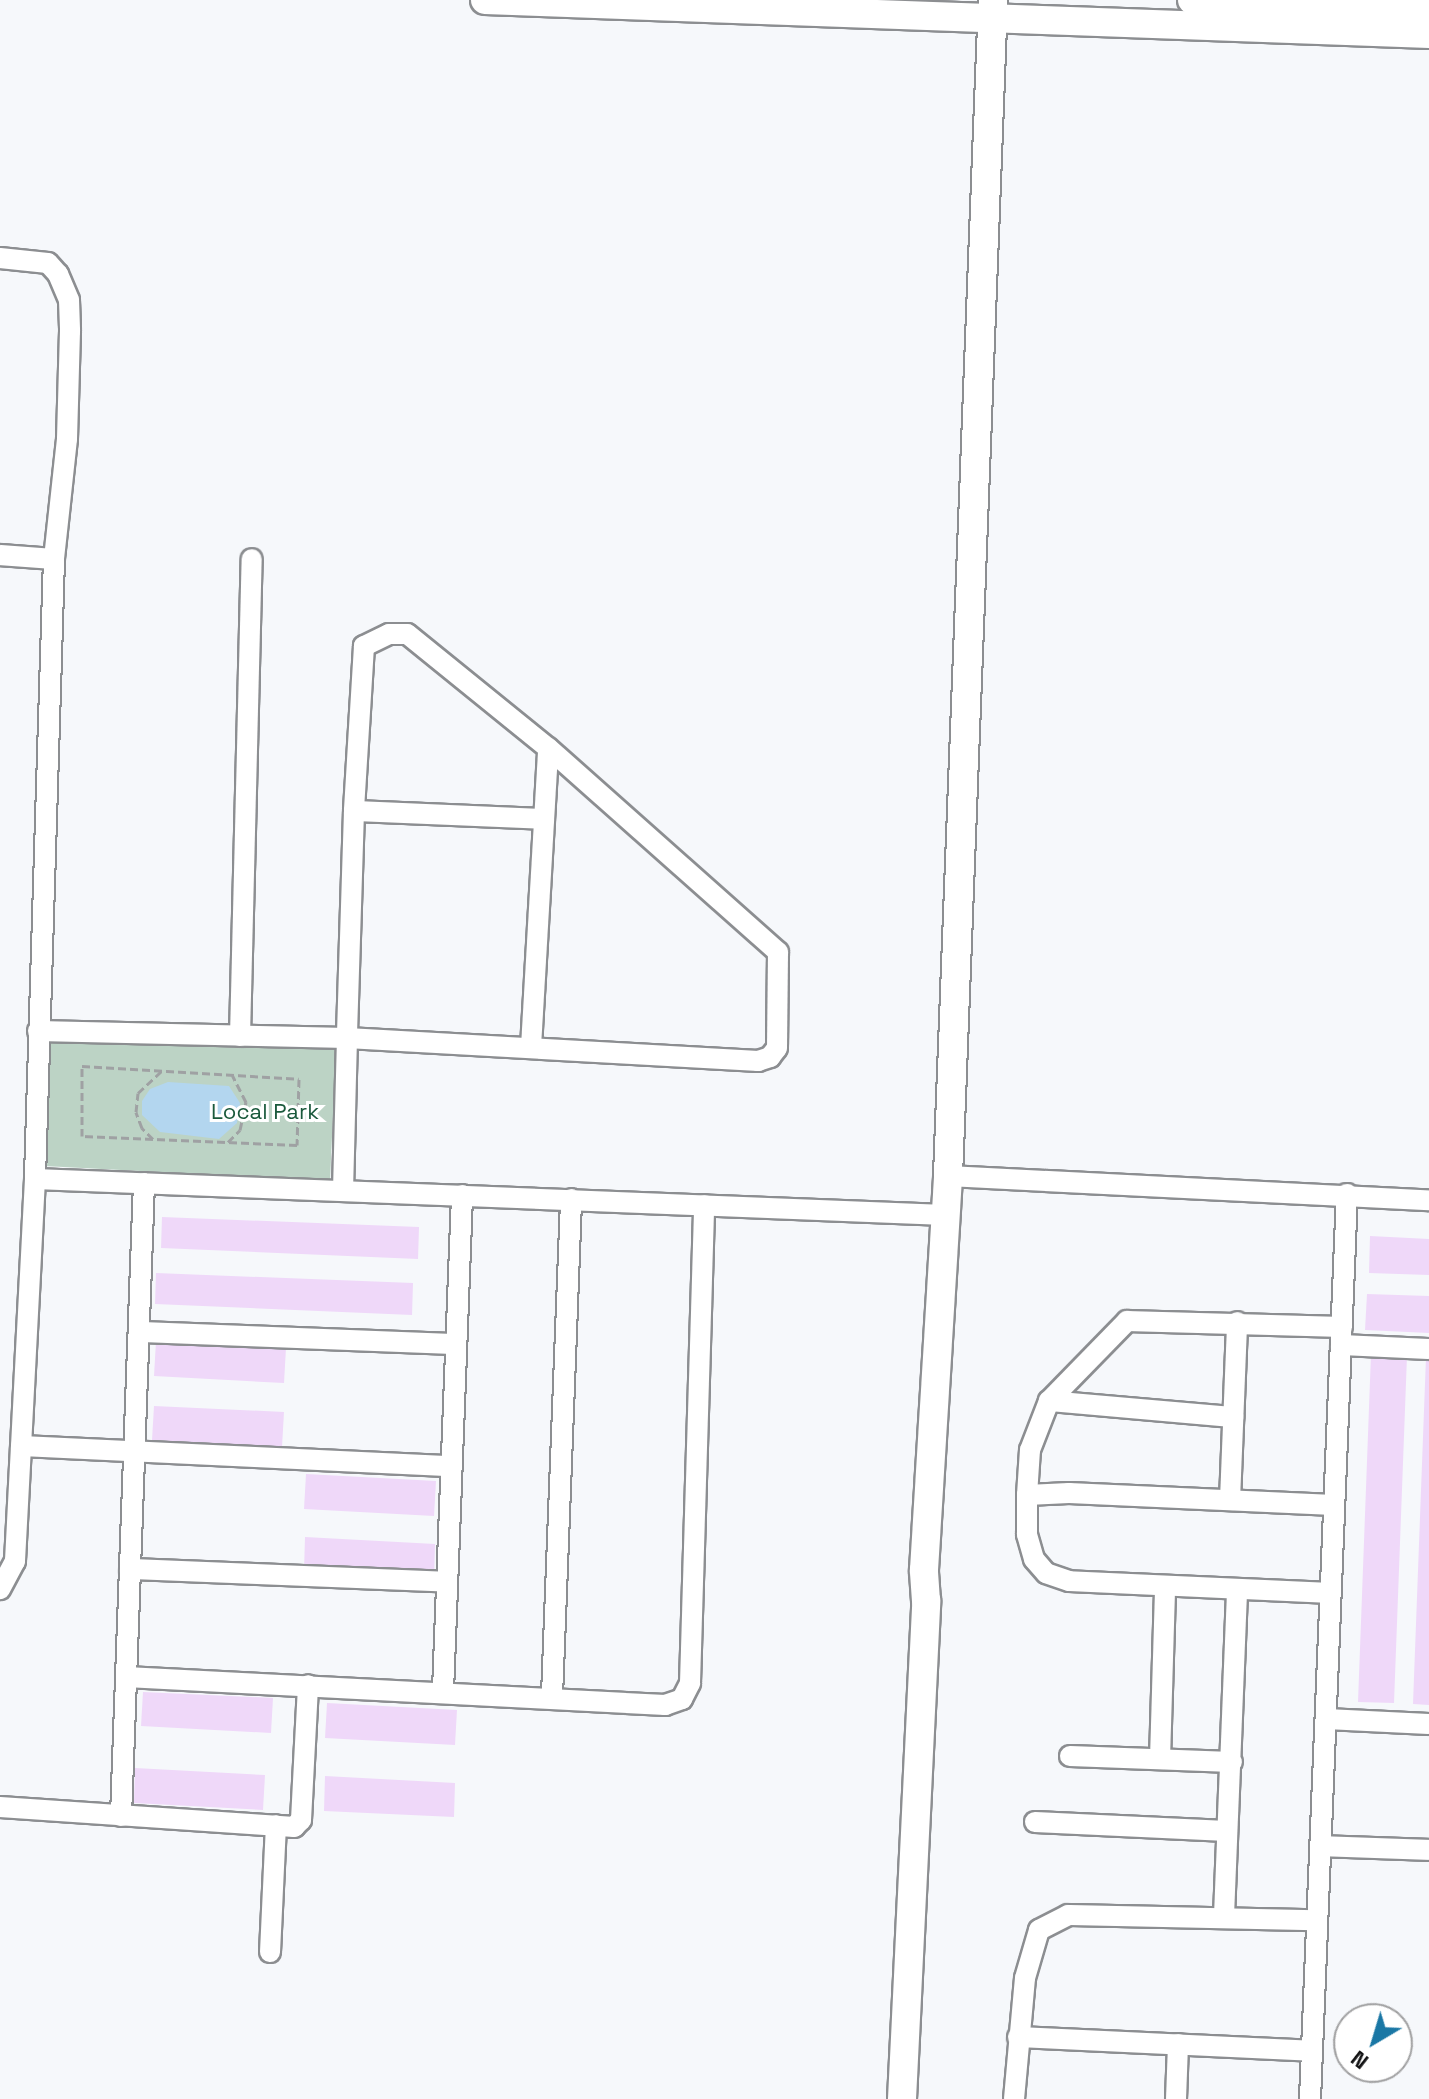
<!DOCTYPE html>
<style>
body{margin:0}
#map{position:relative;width:1429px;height:2099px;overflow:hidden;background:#f6f8fb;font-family:"Space Grotesk",sans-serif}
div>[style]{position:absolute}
.green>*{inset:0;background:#bcd3c5}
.water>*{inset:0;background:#b3d6ef}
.building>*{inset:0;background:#efd8f9}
.path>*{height:3px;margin-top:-1.5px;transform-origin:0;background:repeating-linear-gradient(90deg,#9fa1a3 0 8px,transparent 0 12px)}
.roads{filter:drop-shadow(2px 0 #8c8e91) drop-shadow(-2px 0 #8c8e91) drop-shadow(0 2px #8c8e91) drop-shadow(0 -2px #8c8e91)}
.minor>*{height:20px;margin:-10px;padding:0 10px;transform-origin:10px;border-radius:10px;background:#fff}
.secondary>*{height:28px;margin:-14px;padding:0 14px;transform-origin:14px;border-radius:14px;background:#fff}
span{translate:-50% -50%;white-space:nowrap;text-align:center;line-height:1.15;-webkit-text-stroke:6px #fff;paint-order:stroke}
.park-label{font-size:22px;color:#1a593c}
.north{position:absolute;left:1333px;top:2003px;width:80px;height:80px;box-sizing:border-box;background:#fff;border:2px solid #a0a0a1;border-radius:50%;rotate:218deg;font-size:22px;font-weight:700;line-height:32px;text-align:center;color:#121213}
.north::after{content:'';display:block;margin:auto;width:28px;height:36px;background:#1a77a5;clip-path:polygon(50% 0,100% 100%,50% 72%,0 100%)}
</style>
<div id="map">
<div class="green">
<i style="clip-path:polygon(47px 1037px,336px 1048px,330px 1181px,44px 1166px)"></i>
</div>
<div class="water">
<i style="clip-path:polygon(168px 1082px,229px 1086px,240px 1103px,237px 1123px,219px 1139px,160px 1132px,142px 1115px,142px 1101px,150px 1089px)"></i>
</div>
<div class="building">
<i style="clip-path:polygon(162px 1217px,419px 1227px,418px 1259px,161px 1248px)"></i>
<i style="clip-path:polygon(1370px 1236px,1429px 1239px,1429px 1275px,1369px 1273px)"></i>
<i style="clip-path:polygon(156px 1273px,413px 1283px,412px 1315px,155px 1304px)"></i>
<i style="clip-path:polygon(1367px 1294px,1429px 1296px,1429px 1333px,1365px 1330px)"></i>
<i style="clip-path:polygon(156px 1341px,286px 1348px,284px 1383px,154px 1376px)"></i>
<i style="clip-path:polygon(1371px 1354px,1407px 1356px,1394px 1703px,1358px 1702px)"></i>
<i style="clip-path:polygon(1426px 1357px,1429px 1357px,1429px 1705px,1413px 1704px)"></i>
<i style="clip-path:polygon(154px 1406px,284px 1412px,282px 1447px,152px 1440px)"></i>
<i style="clip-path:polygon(306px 1474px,436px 1481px,434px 1516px,304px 1509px)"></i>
<i style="clip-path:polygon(305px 1537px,435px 1544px,434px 1578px,304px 1571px)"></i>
<i style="clip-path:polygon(143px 1692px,273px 1698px,271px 1733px,141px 1726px)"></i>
<i style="clip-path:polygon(327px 1703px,457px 1710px,455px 1745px,325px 1738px)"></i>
<i style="clip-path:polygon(135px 1768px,265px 1775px,263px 1810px,134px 1803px)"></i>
<i style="clip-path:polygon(325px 1776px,455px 1783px,454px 1817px,324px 1811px)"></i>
</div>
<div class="path">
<i style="left:82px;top:1066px;width:217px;rotate:3.4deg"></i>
<i style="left:299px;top:1079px;width:66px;rotate:91.7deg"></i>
<i style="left:297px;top:1145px;width:215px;rotate:-177.6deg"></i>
<i style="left:82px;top:1136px;width:70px;rotate:-90deg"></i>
<i style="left:153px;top:1139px;width:16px;rotate:-135deg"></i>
<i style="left:142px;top:1128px;width:17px;rotate:-111deg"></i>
<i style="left:136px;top:1112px;width:19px;rotate:-84deg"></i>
<i style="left:138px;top:1093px;width:33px;rotate:-43deg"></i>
<i style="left:228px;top:1142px;width:17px;rotate:-45deg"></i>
<i style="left:240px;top:1130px;width:29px;rotate:-78deg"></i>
<i style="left:246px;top:1102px;width:30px;rotate:-117deg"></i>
</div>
<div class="roads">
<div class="minor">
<i style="left:0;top:258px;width:48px;rotate:5.9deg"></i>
<i style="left:48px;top:263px;width:15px;rotate:48deg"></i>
<i style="left:58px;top:274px;width:28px;rotate:67deg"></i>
<i style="left:69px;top:300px;width:31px;rotate:88deg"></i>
<i style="left:70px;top:331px;width:108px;rotate:91.6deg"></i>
<i style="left:67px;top:439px;width:121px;rotate:96.2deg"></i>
<i style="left:54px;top:559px;width:620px;rotate:91.76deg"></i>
<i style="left:35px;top:1179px;width:383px;rotate:93deg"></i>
<i style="left:15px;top:1561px;width:32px;rotate:118deg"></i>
<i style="left:0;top:555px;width:54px;rotate:4.2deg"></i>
<i style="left:354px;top:811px;width:190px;rotate:2.4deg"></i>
<i style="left:38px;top:1031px;width:309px;rotate:1.3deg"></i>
<i style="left:347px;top:1038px;width:412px;rotate:3.2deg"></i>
<i style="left:758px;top:1061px;width:13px;rotate:-18deg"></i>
<i style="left:770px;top:1057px;width:11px;rotate:-52deg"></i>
<i style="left:777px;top:1048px;width:96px;rotate:-89.4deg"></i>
<i style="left:778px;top:952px;width:307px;rotate:-138.4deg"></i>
<i style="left:548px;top:748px;width:181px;rotate:-141deg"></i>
<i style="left:407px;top:634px;width:18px;rotate:180deg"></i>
<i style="left:389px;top:634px;width:28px;rotate:154deg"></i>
<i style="left:364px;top:646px;width:165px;rotate:93.5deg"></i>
<i style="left:354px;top:811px;width:227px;rotate:91.8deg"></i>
<i style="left:347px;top:1038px;width:153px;rotate:91.5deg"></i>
<i style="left:240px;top:1036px;width:477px;rotate:-88.6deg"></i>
<i style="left:531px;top:1047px;width:299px;rotate:-86.7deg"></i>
<i style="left:948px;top:1176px;width:482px;rotate:2.9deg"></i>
<i style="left:35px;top:1179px;width:911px;rotate:2.27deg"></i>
<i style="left:139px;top:1332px;width:317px;rotate:2.2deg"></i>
<i style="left:1341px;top:1345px;width:88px;rotate:2.6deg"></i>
<i style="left:1049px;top:1401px;width:185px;rotate:5deg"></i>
<i style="left:21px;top:1446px;width:431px;rotate:2.7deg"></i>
<i style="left:1027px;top:1495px;width:42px;rotate:-2.7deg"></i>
<i style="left:1069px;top:1493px;width:265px;rotate:2.6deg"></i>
<i style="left:1230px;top:1500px;width:178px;rotate:-87.7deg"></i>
<i style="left:130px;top:1569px;width:317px;rotate:2.3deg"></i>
<i style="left:1331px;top:1593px;width:262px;rotate:-177.4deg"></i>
<i style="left:1069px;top:1581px;width:24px;rotate:-161deg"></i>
<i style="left:1046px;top:1573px;width:18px;rotate:-131deg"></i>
<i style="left:1034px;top:1559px;width:26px;rotate:-106deg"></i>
<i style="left:1027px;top:1534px;width:39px;rotate:-90deg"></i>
<i style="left:1027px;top:1495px;width:45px;rotate:-86.2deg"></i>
<i style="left:1030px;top:1450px;width:53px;rotate:-68.8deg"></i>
<i style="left:1049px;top:1401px;width:112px;rotate:-45.7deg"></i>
<i style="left:1127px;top:1321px;width:215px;rotate:1.6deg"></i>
<i style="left:126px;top:1677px;width:540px;rotate:2.97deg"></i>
<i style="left:665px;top:1705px;width:18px;rotate:-19deg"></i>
<i style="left:682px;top:1699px;width:18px;rotate:-63deg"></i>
<i style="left:690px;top:1683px;width:478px;rotate:-88.3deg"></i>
<i style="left:443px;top:1691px;width:496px;rotate:-87.8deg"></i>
<i style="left:552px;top:1696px;width:497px;rotate:-87.8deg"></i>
<i style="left:1326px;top:1719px;width:103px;rotate:2.8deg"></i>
<i style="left:1070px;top:1756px;width:162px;rotate:2.1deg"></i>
<i style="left:1160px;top:1759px;width:173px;rotate:-88.3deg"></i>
<i style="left:0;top:1807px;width:295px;rotate:3.9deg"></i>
<i style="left:294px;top:1827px;width:10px;rotate:-45deg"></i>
<i style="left:301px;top:1820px;width:135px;rotate:-87deg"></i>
<i style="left:121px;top:1816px;width:633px;rotate:-87.92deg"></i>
<i style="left:1035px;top:1822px;width:192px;rotate:2.7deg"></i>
<i style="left:1321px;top:1846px;width:108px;rotate:2.1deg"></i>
<i style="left:1224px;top:1916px;width:327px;rotate:-87.7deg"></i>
<i style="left:270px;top:1952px;width:127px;rotate:-87.3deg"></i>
<i style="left:1018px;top:2037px;width:294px;rotate:2.7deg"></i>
<i style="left:1014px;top:2099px;width:121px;rotate:-84.8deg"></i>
<i style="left:1025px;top:1978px;width:50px;rotate:-73.7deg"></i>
<i style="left:1039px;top:1930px;width:33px;rotate:-27deg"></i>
<i style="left:1068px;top:1915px;width:249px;rotate:1.2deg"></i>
<i style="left:1176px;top:2099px;width:55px;rotate:-87.9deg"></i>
<i style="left:1310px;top:2099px;width:906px;rotate:-87.66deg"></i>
</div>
<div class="secondary">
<i style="left:485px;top:0;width:945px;rotate:2.06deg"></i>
<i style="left:1192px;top:0;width:237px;rotate:2.2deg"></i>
<i style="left:902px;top:2099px;width:499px;rotate:-87.2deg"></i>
<i style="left:926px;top:1601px;width:31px;rotate:-94deg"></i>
<i style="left:924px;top:1570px;width:395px;rotate:-86.5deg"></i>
<i style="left:948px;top:1176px;width:1177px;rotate:-87.81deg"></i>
</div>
</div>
<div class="park-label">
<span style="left:265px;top:1112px">Local Park</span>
</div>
<div class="north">N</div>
</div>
